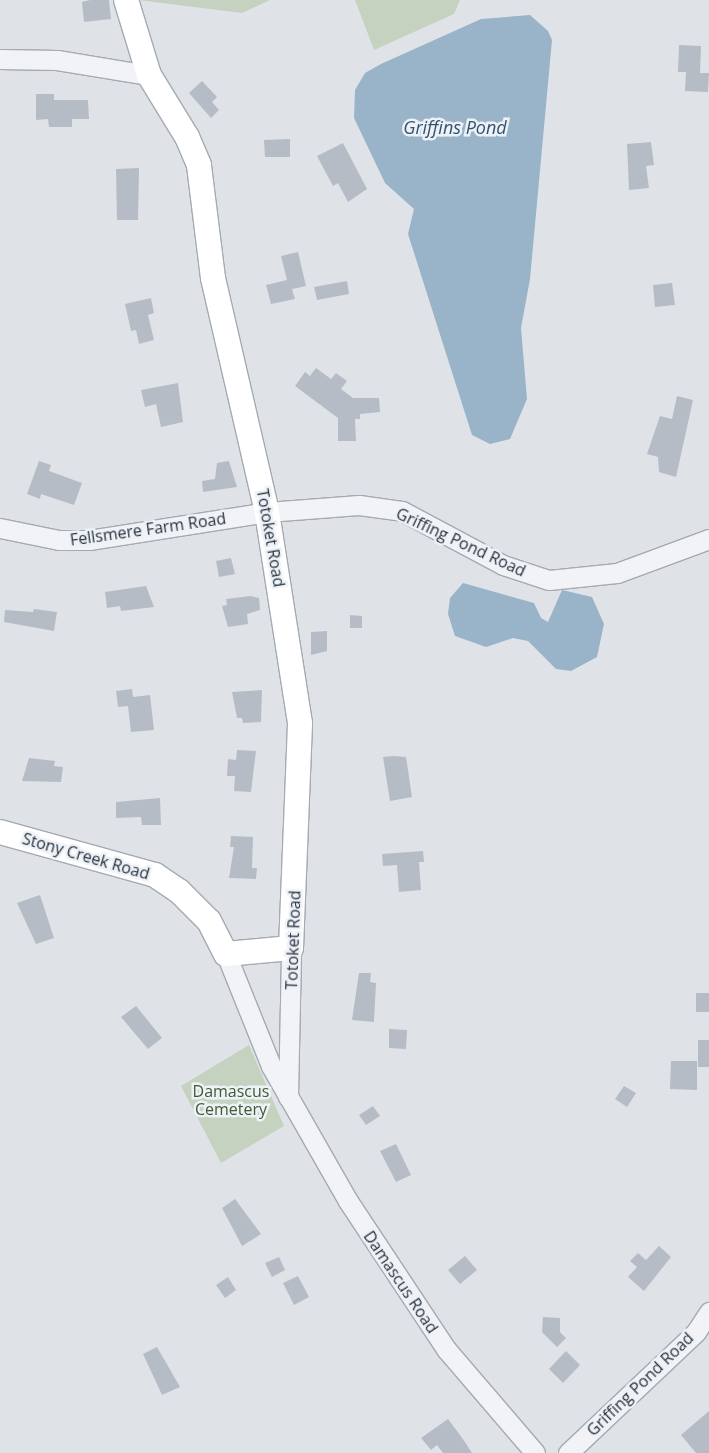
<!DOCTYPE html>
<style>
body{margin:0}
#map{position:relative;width:709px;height:1453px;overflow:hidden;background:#dfe3e8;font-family:"Open Sans",sans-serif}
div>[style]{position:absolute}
.green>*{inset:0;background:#c5d2c0}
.water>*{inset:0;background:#99b3c8}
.building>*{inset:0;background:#b6bcc5}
.roads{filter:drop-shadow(1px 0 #a4aab2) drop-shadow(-1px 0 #a4aab2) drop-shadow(0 1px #a4aab2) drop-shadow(0 -1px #a4aab2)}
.minor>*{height:19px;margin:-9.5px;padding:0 9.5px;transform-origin:9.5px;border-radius:9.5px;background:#f1f3f6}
.major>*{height:24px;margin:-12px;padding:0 12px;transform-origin:12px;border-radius:12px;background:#fff}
span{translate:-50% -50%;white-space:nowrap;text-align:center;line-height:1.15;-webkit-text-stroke:5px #eef2f6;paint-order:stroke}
.street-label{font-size:16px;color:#27323f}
.park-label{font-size:16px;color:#3e5b35}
.water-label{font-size:18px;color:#315373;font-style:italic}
</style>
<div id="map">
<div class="green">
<i style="clip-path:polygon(138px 0,270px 0,242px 13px)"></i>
<i style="clip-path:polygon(355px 0,460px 0,454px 14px,374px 50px)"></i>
<i style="clip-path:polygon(249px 1045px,284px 1126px,221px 1163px,181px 1086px)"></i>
</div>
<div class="water">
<i style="clip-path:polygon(530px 15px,548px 31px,552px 40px,530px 279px,521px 328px,527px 399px,510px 439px,490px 444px,472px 435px,408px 234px,414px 209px,385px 183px,354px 118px,355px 90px,365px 73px,381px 64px,481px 19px)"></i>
<i style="clip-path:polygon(463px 583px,534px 603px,541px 618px,548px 622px,562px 590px,592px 597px,604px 624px,597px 657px,571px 671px,556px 669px,528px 641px,513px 638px,486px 647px,455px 636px,448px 614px,450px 598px)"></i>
</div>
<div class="building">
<i style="clip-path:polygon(90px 0,109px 0,111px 19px,84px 22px,82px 2px)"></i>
<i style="clip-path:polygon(679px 45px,701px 46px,700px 73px,709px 73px,708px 92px,685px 91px,686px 72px,678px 72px)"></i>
<i style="clip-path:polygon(202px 81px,217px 97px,212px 102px,219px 110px,211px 118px,189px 93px)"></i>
<i style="clip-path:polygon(36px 94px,54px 94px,54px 100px,88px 100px,89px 119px,72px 119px,72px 127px,49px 127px,48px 119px,36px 120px)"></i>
<i style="clip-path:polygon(290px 139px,290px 157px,265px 157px,264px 140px)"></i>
<i style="clip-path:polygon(651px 142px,654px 165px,646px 166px,649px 188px,629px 190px,627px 144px)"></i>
<i style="clip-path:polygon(343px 143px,367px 189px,348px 202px,338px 183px,333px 186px,317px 156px)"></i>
<i style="clip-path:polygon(139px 168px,138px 220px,117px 220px,116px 169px)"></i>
<i style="clip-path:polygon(298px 252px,306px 286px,292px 289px,295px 299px,271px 304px,266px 285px,287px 280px,281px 256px)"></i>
<i style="clip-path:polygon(347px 281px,349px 294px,317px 300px,314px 287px)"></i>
<i style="clip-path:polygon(672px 283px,675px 305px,655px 307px,653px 285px)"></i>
<i style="clip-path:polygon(151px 298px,154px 313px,148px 315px,154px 340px,139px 344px,136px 330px,131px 331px,125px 304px)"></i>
<i style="clip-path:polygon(316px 368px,331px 379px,336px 373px,347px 381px,341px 389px,353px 398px,379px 398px,380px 412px,360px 414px,360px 419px,355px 419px,356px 441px,338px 441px,338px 418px,295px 386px,305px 372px,310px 376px)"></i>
<i style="clip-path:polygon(178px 383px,183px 422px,161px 427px,156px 404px,145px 407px,141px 390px)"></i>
<i style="clip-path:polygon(677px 396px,693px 400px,676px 477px,659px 472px,658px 457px,647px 454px,660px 416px,672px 419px)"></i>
<i style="clip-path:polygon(39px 461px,51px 465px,49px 471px,82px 483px,74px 505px,41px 494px,40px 499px,27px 494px)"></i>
<i style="clip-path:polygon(229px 461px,237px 487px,203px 492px,202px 481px,215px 479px,217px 463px)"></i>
<i style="clip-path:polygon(231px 558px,235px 574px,219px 577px,216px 561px)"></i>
<i style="clip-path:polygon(146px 586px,154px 607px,121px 611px,120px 606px,107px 608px,105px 592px)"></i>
<i style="clip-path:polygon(250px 596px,259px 598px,260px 610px,247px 614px,248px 624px,228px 627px,222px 606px,227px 605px,226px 599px)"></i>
<i style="clip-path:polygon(34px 609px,57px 612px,54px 631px,4px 622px,5px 610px,33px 612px)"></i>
<i style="clip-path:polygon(350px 615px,362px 616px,362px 628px,350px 628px)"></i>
<i style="clip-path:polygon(327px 631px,327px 651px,311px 655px,311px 632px)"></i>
<i style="clip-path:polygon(132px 689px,133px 697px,150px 695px,154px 730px,131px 732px,128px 706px,118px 707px,116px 691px)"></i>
<i style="clip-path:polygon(262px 690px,261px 722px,243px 723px,242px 718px,237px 718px,232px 692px)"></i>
<i style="clip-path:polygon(237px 750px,256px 751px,251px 792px,234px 791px,235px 776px,227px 776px,228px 759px,236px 760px)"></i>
<i style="clip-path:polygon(394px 756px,406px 757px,412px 797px,390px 801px,383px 757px)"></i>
<i style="clip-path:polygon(29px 758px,55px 761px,54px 766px,63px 767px,61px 782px,22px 781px)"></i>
<i style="clip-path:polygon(160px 798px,161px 825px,142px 825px,141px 817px,116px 818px,116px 802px)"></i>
<i style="clip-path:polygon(231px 836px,253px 837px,252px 868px,257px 868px,256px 879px,229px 878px,234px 847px,230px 847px)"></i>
<i style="clip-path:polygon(423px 851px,424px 862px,419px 862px,421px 890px,399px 892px,397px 865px,383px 866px,382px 854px)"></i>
<i style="clip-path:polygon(40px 895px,54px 938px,36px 944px,17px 903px)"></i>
<i style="clip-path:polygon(359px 973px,371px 973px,370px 982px,376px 983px,374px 1022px,352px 1020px)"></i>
<i style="clip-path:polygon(696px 993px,709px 993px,709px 1012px,696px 1012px)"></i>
<i style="clip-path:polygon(136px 1006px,162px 1038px,148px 1049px,121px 1017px)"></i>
<i style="clip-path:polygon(389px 1029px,407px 1030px,406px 1049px,389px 1048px)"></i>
<i style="clip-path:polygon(698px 1040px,709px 1040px,709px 1067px,698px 1067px)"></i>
<i style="clip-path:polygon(671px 1061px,697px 1061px,697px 1090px,670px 1089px)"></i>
<i style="clip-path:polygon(624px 1086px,636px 1093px,627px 1107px,615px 1099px)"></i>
<i style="clip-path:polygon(373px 1106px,380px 1116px,366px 1125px,359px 1115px)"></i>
<i style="clip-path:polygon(396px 1144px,411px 1175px,396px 1182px,380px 1151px)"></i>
<i style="clip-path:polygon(235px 1199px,261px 1234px,242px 1246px,222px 1208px)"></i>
<i style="clip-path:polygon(659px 1246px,671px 1257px,644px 1291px,628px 1277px,637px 1267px,630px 1261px,638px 1253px,646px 1260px)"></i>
<i style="clip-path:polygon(465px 1256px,477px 1270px,460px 1284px,448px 1270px)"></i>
<i style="clip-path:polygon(279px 1257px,285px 1270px,272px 1277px,265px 1263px)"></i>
<i style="clip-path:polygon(298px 1276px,309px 1297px,294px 1305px,283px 1283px)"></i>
<i style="clip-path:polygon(228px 1277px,236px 1290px,225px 1298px,216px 1285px)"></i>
<i style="clip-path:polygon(543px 1317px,560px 1318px,560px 1332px,566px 1338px,557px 1347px,542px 1332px)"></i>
<i style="clip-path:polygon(157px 1347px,180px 1387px,162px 1395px,143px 1354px)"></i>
<i style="clip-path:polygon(566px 1351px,580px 1365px,563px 1383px,549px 1369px)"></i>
<i style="clip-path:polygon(709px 1411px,709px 1453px,696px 1453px,681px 1435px)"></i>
<i style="clip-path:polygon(448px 1419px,463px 1439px,472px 1453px,443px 1453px,437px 1445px,431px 1450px,421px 1438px)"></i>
</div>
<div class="roads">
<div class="minor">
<i style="left:0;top:59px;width:57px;rotate:1deg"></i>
<i style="left:57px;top:60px;width:93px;rotate:9.3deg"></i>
<i style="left:0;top:528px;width:60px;rotate:11.5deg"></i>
<i style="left:59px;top:540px;width:30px"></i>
<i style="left:89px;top:540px;width:180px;rotate:-8.9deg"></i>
<i style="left:267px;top:512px;width:92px;rotate:-4.4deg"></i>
<i style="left:359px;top:505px;width:43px;rotate:7.9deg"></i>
<i style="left:402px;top:511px;width:115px;rotate:28.1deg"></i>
<i style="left:503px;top:565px;width:48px;rotate:18.1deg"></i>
<i style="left:549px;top:580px;width:68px;rotate:-5.9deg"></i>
<i style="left:617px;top:573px;width:98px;rotate:-20.3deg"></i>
<i style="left:226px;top:954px;width:121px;rotate:68.1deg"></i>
<i style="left:271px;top:1066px;width:155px;rotate:60.3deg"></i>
<i style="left:348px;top:1201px;width:178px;rotate:56.5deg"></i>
<i style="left:446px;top:1349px;width:137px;rotate:49.4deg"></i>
<i style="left:288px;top:1097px;width:149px;rotate:-88.8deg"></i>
<i style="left:568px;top:1453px;width:176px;rotate:-43.4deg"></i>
<i style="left:696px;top:1332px;width:24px;rotate:-57deg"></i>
</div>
<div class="major">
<i style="left:0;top:832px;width:161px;rotate:15.5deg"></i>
<i style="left:155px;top:875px;width:29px;rotate:34deg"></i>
<i style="left:179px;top:891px;width:42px;rotate:45deg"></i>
<i style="left:209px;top:921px;width:37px;rotate:63deg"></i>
<i style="left:226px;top:954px;width:65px;rotate:-5.3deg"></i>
<i style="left:291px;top:948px;width:225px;rotate:-87.7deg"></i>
<i style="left:300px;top:723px;width:214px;rotate:-98.9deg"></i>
<i style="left:267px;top:512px;width:240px;rotate:-103deg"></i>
<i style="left:213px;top:278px;width:114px;rotate:-97.1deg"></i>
<i style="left:199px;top:165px;width:30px;rotate:-113deg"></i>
<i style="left:187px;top:137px;width:73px;rotate:-121.5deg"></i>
<i style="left:149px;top:75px;width:78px;rotate:-107deg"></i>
</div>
</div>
<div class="street-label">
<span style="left:148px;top:529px;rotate:-8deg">Fellsmere Farm Road</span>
<span style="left:271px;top:538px;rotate:80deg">Totoket Road</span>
<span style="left:461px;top:542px;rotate:25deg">Griffing Pond Road</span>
<span style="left:86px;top:856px;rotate:16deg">Stony Creek Road</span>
<span style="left:293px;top:940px;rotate:-88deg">Totoket Road</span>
<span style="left:401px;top:1282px;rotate:56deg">Damascus Road</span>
<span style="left:640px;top:1384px;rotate:-44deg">Griffing Pond Road</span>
</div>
<div class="park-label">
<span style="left:231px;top:1100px">Damascus<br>Cemetery</span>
</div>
<div class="water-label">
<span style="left:455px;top:127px">Griffins Pond</span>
</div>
</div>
